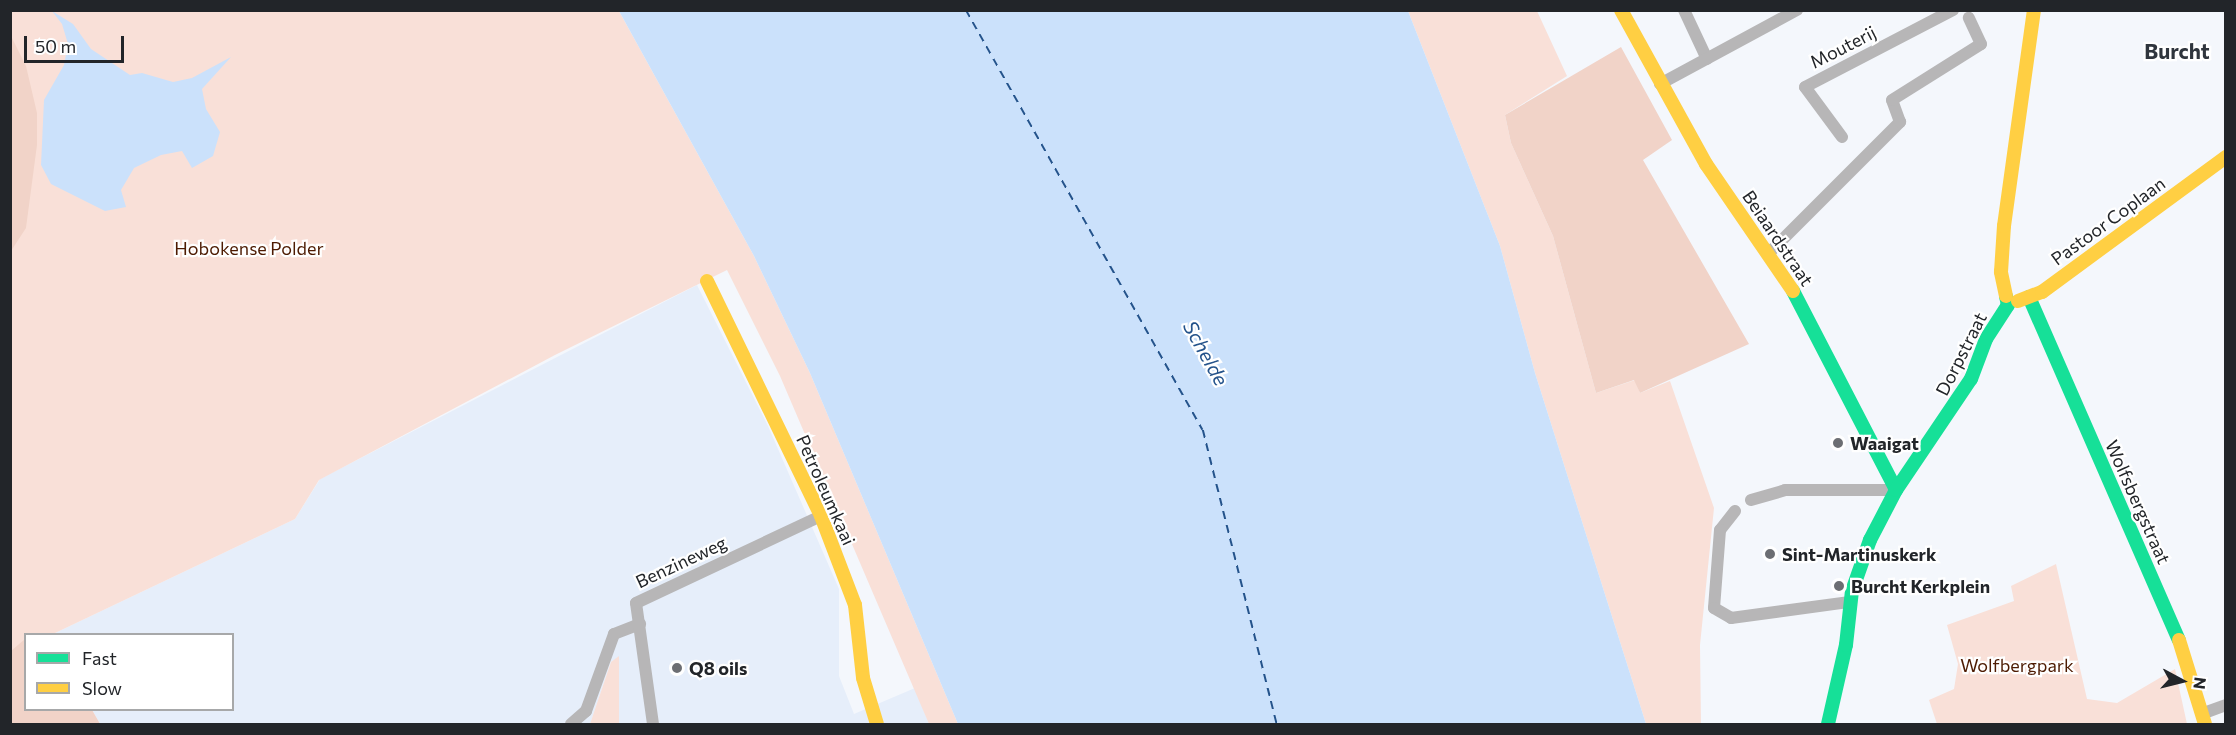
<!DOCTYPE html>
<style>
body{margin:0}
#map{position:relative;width:2236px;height:735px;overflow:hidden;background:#f4f7fc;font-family:Commissioner,sans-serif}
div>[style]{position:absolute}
.built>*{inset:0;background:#e6eefa}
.green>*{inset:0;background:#f9e0d8}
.forest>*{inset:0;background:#f1d3c8}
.water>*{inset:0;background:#cbe1fb}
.ferry>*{height:1.5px;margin-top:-0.75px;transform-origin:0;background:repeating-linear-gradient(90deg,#24538b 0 8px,transparent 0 14px)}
.street>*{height:12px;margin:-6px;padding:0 6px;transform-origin:6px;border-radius:6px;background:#b7b6b7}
.fast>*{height:14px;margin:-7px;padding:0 7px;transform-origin:7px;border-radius:7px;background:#16e098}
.slow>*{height:14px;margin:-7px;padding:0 7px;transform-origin:7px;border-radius:7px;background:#ffcf43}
.dots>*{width:16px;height:16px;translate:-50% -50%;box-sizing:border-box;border:3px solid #fff;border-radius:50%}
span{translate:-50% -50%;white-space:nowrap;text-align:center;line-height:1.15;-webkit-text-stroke:4.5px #fff;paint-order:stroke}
.street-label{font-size:18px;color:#222529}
.park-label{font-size:18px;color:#4d1b02}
.poi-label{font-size:18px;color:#222529;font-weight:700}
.left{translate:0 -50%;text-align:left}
.water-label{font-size:20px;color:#24538b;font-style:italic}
.quarter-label{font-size:21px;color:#2f353d;font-weight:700}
.frame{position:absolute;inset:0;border:12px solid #222529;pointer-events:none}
.legend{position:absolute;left:24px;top:633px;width:210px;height:78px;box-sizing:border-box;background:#fff;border:2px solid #a7a8a9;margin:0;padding:8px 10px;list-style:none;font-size:18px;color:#222529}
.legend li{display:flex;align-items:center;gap:12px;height:30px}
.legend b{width:30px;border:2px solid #a7a8a9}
.north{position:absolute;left:2152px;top:651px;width:60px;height:60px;-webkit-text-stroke:4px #fff;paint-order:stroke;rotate:97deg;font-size:16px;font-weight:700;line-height:24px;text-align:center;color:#222529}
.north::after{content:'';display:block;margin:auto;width:21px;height:27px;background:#222529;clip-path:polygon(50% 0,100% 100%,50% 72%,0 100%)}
.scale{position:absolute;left:24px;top:36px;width:100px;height:27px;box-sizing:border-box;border:3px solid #222529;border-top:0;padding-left:8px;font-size:18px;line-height:21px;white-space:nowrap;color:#222529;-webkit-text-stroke:4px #fff;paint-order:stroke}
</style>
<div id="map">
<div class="built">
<i style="clip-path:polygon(697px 285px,768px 426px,839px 589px,839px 676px,854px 714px,915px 688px,929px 724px,619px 724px,619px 657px,611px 662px,590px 724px,100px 724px,92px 710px,232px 710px,232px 634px,53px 634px,295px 519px,320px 479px)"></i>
</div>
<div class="green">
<i style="clip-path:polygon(10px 11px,619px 11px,754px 256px,810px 373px,958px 724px,929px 724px,780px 376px,727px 270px,555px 355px,319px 480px,295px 519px,53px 634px,26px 634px,26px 710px,92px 710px,100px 724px,11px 724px)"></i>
<i style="clip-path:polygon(1408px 11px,1537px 11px,1567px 76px,1505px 115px,1511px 143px,1553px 236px,1596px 393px,1635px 380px,1640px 393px,1670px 381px,1714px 508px,1700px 645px,1701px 724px,1646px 724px,1535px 373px,1500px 246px)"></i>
<i style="clip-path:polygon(2056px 564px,2087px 699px,2117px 703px,2175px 669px,2187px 724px,1937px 724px,1929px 700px,1954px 689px,1958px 664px,1947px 625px,2014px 601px,2011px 586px)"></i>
<i style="clip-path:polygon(619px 656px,619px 724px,590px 724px,611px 662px)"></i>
</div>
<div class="forest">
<i style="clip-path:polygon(10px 34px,26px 66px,37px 113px,37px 145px,26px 228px,11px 251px)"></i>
<i style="clip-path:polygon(1621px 47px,1672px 140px,1643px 160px,1749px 344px,1640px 393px,1634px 380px,1596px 393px,1553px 236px,1511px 143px,1505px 115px)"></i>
<i style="clip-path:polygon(25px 639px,26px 710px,92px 710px,100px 724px,11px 724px,11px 651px)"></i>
</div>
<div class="water">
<i style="clip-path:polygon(52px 11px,73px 24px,91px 49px,130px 75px,142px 73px,173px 82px,192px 78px,231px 57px,202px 89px,206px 109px,220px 132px,213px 156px,192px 168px,182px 151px,161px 155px,134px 168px,121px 190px,126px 207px,105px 211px,51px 184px,41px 165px,44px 100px,64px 65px,68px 44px,62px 24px)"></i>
<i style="clip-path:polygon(619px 11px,1408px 11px,1500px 246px,1535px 373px,1646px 724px,958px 724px,810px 373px,754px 256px)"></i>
</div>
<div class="ferry">
<i style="left:966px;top:10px;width:482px;rotate:60.6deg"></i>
<i style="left:1203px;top:430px;width:303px;rotate:75.9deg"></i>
</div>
<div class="street">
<i style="left:1684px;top:10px;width:54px;rotate:64.9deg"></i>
<i style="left:1660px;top:84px;width:156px;rotate:-28.4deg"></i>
<i style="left:1842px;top:137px;width:62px;rotate:-126.5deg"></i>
<i style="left:1805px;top:87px;width:167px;rotate:-27.5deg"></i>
<i style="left:1768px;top:254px;width:187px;rotate:-45deg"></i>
<i style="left:1900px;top:122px;width:23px;rotate:-110deg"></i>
<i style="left:1892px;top:100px;width:105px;rotate:-32.2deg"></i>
<i style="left:1981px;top:44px;width:29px;rotate:-115deg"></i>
<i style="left:1751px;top:500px;width:35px;rotate:-16deg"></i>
<i style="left:1785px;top:490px;width:111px"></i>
<i style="left:1735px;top:511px;width:24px;rotate:128deg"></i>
<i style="left:1720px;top:530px;width:78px;rotate:94.4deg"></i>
<i style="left:1714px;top:608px;width:20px;rotate:30deg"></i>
<i style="left:1731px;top:618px;width:120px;rotate:-7.7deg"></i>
<i style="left:2204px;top:713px;width:23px;rotate:-20deg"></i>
<i style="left:571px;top:724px;width:20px;rotate:-41deg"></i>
<i style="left:586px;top:711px;width:82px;rotate:-70deg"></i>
<i style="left:614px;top:634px;width:28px;rotate:-21deg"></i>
<i style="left:653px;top:724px;width:122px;rotate:-98deg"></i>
<i style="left:636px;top:603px;width:204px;rotate:-25.2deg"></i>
</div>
<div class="fast">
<i style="left:1793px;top:291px;width:224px;rotate:62.6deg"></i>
<i style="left:2029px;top:297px;width:374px;rotate:66.4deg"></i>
<i style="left:1828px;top:724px;width:81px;rotate:-77.2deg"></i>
<i style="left:1846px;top:645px;width:54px;rotate:-83.7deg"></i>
<i style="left:1852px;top:591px;width:54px;rotate:-70.6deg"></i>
<i style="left:1870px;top:540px;width:56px;rotate:-62.5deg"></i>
<i style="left:1896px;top:490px;width:134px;rotate:-56deg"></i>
<i style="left:1971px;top:379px;width:43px;rotate:-69.4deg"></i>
<i style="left:1986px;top:339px;width:40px;rotate:-57.1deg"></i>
<i style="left:2008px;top:305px;width:9px;rotate:-103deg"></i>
</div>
<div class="slow">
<i style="left:1621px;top:10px;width:176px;rotate:61.1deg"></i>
<i style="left:1706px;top:164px;width:154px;rotate:55.6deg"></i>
<i style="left:707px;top:281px;width:261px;rotate:64.1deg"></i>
<i style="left:821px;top:516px;width:95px;rotate:69.1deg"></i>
<i style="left:855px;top:605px;width:73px;rotate:83.7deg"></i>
<i style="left:863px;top:678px;width:48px;rotate:73.1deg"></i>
<i style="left:2006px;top:296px;width:25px;rotate:-102deg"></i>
<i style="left:2001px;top:272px;width:46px;rotate:-86.3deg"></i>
<i style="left:2004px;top:226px;width:218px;rotate:-82.1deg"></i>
<i style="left:2018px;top:301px;width:26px;rotate:-21deg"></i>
<i style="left:2042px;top:292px;width:228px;rotate:-36.3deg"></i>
<i style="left:2179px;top:640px;width:88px;rotate:72.8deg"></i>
</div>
<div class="dots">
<i style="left:1838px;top:443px;background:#6c6e73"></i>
<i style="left:1770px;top:554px;background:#6c6e73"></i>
<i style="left:1839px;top:586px;background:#6c6e73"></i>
<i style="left:677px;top:668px;background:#6c6e73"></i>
</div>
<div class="street-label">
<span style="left:1843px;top:47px;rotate:-27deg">Mouterij</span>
<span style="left:2108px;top:221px;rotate:-36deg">Pastoor Coplaan</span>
<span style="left:1778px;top:238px;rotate:56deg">Beiaardstraat</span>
<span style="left:1961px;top:354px;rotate:-63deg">Dorpstraat</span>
<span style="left:826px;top:490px;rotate:66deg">Petroleumkaai</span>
<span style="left:2138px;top:502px;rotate:66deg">Wolfsbergstraat</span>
<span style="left:681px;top:562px;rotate:-25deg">Benzineweg</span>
</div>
<div class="park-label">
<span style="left:249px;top:248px">Hobokense Polder</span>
<span style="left:2017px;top:665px">Wolfbergpark</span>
</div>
<div class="poi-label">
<span class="left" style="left:1850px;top:443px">Waaigat</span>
<span class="left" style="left:1782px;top:554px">Sint-Martinuskerk</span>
<span class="left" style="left:1851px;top:586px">Burcht Kerkplein</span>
<span class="left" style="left:689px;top:668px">Q8 oils</span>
</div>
<div class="water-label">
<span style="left:1206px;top:353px;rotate:61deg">Schelde</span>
</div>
<div class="quarter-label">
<span style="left:2177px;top:51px">Burcht</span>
</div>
<div class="frame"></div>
<ul class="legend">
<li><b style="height:8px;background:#16e098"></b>Fast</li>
<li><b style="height:8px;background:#ffcf43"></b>Slow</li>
</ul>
<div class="north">N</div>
<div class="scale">50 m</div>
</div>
